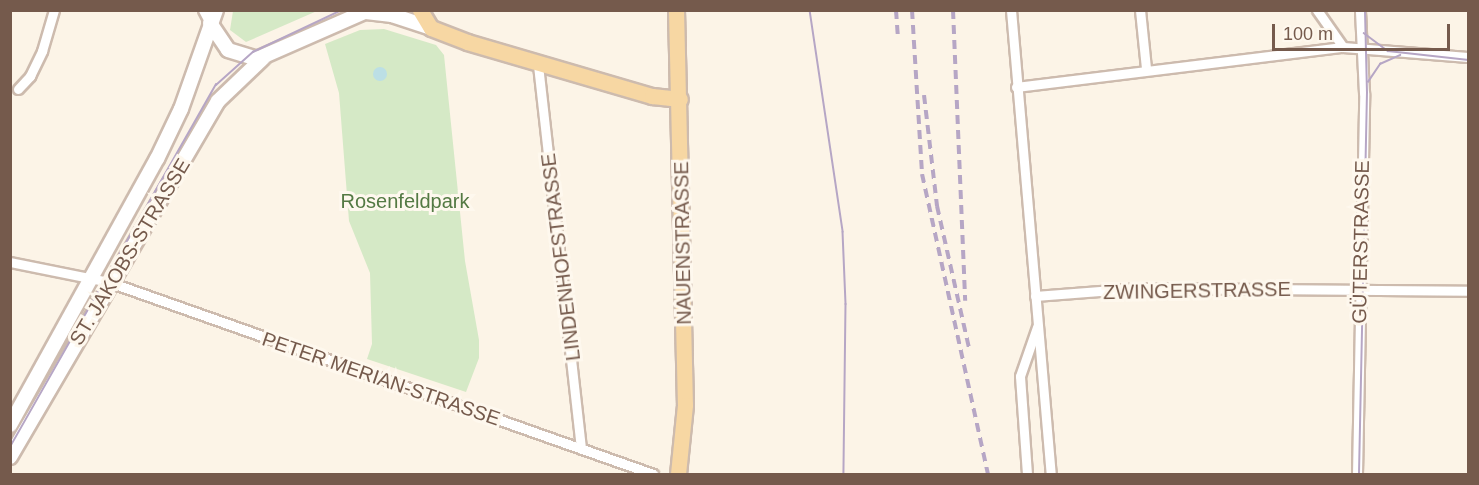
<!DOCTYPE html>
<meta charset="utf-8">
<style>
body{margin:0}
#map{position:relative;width:1479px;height:485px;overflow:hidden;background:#fcf4e7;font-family:Arial,sans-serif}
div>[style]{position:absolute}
.green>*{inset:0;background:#d5e9c6}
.water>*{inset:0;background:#bcdfe5}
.round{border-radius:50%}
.roads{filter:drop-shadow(2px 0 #cdbbae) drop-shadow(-2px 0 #cdbbae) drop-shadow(0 2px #cdbbae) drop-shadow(0 -2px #cdbbae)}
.minor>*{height:9px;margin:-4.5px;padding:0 4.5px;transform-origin:4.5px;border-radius:4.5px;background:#fff}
.secondary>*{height:14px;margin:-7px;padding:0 7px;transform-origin:7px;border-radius:7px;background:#fff}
.primary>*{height:15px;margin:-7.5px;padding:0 7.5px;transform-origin:7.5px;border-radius:7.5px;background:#f7d7a3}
.tram>*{height:1.5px;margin:-0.75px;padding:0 0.75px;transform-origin:0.75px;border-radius:0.75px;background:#b6a6c5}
.rail>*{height:4px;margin-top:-2px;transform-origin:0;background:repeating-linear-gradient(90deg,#b6a6c5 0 9px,transparent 0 15px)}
span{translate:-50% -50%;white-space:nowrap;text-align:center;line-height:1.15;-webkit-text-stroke:6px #fef8ee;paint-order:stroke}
.park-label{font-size:20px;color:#547a44}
.street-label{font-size:20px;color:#755a4c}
.frame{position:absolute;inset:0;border:12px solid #755a4c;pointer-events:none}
.scale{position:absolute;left:1272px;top:24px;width:178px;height:27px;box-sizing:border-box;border:3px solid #755a4c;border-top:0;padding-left:8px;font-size:18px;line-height:21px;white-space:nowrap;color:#755a4c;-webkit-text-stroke:4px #fef8ee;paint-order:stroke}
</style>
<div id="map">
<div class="green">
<i style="clip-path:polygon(233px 11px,233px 10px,317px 11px,246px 42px,230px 30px)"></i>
<i style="clip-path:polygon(384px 29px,436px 45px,444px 55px,465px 261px,479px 340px,479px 358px,466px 392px,367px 359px,372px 344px,370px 273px,349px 221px,339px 93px,325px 44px,360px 30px)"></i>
</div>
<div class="water">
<i class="round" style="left:373px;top:67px;width:14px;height:14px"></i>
</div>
<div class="roads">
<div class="minor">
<i style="left:203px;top:10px;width:15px;rotate:62deg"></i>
<i style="left:1011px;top:10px;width:466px;rotate:85.1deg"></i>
<i style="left:1140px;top:10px;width:58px;rotate:84.1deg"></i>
<i style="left:1317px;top:10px;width:45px;rotate:54.9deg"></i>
<i style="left:538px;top:65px;width:386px;rotate:83.6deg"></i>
<i style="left:1016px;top:87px;width:329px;rotate:-7deg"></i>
<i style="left:1343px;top:47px;width:125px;rotate:4.6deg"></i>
<i style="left:18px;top:89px;width:18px;rotate:-47deg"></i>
<i style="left:30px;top:76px;width:28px;rotate:-64deg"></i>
<i style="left:42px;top:51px;width:43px;rotate:-73.7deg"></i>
<i style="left:10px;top:262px;width:101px;rotate:11.4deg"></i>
<i style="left:109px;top:282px;width:577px;rotate:19.44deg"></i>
<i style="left:1035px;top:296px;width:104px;rotate:-4.4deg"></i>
<i style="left:1139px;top:288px;width:329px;rotate:0.5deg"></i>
<i style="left:1027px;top:474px;width:98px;rotate:-94.1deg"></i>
<i style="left:1020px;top:376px;width:52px;rotate:-70.9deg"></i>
<i style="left:1357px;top:474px;width:381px;rotate:-88.9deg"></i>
<i style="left:1364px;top:93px;width:83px;rotate:-92.8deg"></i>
</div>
<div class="secondary">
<i style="left:366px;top:12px;width:26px;rotate:7deg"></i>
<i style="left:392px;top:15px;width:41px;rotate:18.4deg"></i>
<i style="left:210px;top:23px;width:32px;rotate:56deg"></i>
<i style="left:228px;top:50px;width:30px;rotate:17deg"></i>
<i style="left:257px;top:59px;width:122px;rotate:-23.6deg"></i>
<i style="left:10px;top:425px;width:304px;rotate:-61.1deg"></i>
<i style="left:157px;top:159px;width:55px;rotate:-64.4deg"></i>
<i style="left:181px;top:109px;width:105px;rotate:-70.5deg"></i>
<i style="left:10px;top:457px;width:412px;rotate:-59.7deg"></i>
<i style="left:218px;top:101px;width:62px;rotate:-43.7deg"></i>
</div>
<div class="primary">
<i style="left:420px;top:10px;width:21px;rotate:59deg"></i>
<i style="left:431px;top:28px;width:39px;rotate:21deg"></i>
<i style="left:467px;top:42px;width:193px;rotate:16.3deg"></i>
<i style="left:652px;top:96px;width:28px;rotate:6deg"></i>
<i style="left:676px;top:10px;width:395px;rotate:88.7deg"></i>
<i style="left:685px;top:405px;width:69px;rotate:95.8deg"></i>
</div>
</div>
<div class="tram">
<i style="left:810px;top:10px;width:224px;rotate:81.5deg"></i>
<i style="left:843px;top:232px;width:72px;rotate:87.6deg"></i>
<i style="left:846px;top:304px;width:170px;rotate:90.7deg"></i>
<i style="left:1364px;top:33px;width:30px;rotate:37deg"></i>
<i style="left:1388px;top:51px;width:81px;rotate:6.4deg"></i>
<i style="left:1368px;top:82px;width:22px;rotate:-56deg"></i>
<i style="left:1380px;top:64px;width:22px;rotate:-24deg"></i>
<i style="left:10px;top:447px;width:417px;rotate:-60.4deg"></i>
<i style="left:216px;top:85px;width:50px;rotate:-41.7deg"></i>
<i style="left:253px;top:52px;width:98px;rotate:-25.3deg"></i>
<i style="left:1359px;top:474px;width:381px;rotate:-88.8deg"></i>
<i style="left:1367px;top:93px;width:83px;rotate:-91.4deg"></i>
</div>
<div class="rail">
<i style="left:896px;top:10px;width:29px;rotate:86deg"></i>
<i style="left:912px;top:10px;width:164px;rotate:86.5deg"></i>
<i style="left:922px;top:174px;width:307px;rotate:77.6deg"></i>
<i style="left:953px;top:10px;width:291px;rotate:87.6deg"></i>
<i style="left:924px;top:95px;width:112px;rotate:83.3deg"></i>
<i style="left:937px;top:206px;width:146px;rotate:77.3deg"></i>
</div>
<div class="park-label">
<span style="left:405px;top:201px">Rosenfeldpark</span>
</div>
<div class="street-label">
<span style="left:1361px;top:242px;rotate:-89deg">GÜTERSTRASSE</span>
<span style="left:683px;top:243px;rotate:-91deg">NAUENSTRASSE</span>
<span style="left:130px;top:252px;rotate:-59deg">ST. JAKOBS-STRASSE</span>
<span style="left:561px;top:257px;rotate:-97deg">LINDENHOFSTRASSE</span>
<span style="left:1197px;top:291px;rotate:-1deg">ZWINGERSTRASSE</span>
<span style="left:381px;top:379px;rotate:19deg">PETER MERIAN-STRASSE</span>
</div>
<div class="frame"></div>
<div class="scale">100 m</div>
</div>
